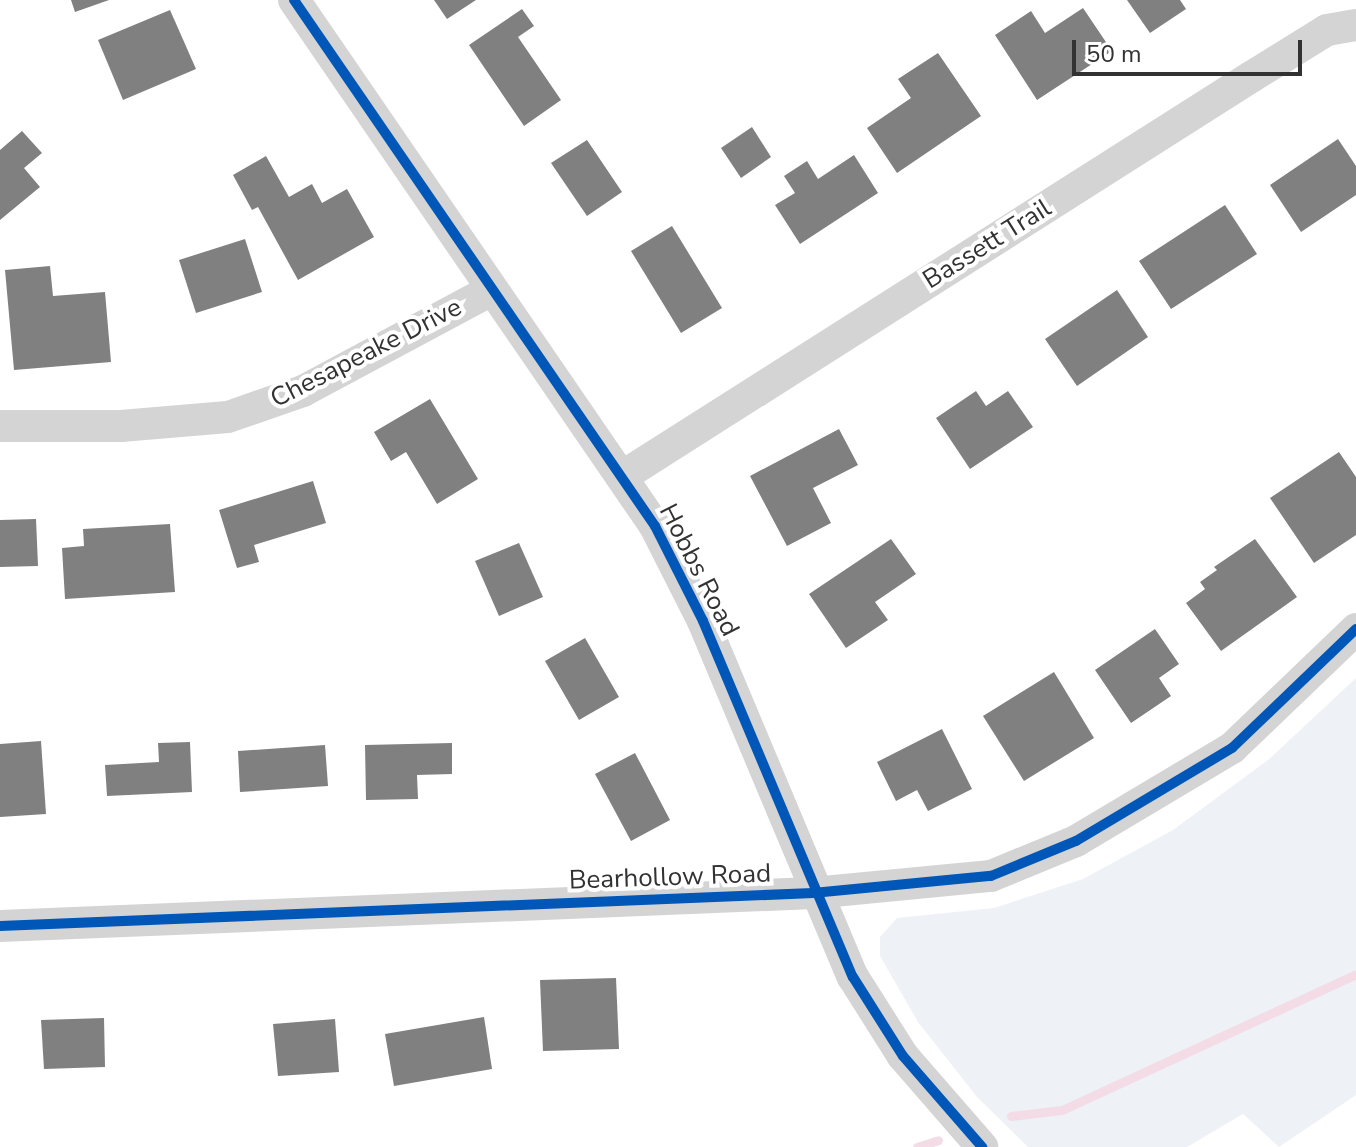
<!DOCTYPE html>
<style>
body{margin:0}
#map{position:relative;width:1356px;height:1147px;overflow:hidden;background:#fff;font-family:"Nunito Sans",sans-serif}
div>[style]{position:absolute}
.green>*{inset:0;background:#eef1f6}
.stream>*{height:9px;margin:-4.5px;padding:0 4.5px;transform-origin:4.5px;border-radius:4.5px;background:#f3dce6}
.building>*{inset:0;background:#808080}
.minor>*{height:32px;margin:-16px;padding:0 16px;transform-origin:16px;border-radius:16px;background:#d4d4d4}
.cycleway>*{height:10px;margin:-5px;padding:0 5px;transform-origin:5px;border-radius:5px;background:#0057b8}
span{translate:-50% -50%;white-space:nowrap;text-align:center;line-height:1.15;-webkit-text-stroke:8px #fff;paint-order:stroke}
.street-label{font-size:26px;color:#323232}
.scale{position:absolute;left:1072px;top:40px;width:230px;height:36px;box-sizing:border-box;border:4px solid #323232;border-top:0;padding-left:10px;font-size:24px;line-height:28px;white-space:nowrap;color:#323232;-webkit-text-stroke:6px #fff;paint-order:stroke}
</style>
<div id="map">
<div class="green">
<i style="clip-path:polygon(1356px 678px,1356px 1095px,1279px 1147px,1243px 1114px,1187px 1147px,1028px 1147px,977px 1097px,918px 1022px,880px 956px,880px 937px,897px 918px,994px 908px,1083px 879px,1173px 830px,1268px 760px)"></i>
</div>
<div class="stream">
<i style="left:1011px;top:1116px;width:51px;rotate:-6.7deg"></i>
<i style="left:1062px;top:1110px;width:324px;rotate:-24.8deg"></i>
<i style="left:917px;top:1147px;width:22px;rotate:-18deg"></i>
</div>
<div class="building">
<i style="clip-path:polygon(71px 0,109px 0,75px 12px)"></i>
<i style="clip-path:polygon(434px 0,476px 0,447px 19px)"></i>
<i style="clip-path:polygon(1127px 0,1180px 0,1186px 9px,1150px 33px)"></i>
<i style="clip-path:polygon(1083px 8px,1112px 51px,1037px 100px,995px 35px,1031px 11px,1045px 33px)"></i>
<i style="clip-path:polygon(522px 9px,534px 26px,518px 37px,561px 100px,524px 126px,469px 45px)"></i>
<i style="clip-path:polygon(170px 10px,196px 69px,123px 100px,98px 40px)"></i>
<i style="clip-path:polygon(938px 53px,981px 116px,897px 173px,867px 128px,911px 98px,898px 79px)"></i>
<i style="clip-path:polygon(752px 127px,771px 157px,741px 178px,721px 148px)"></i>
<i style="clip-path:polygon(22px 131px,42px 153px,24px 168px,40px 187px,0 220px,0 150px)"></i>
<i style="clip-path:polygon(1338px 139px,1356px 166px,1356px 195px,1301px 232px,1270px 185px)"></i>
<i style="clip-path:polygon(587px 140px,622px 192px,587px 216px,551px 163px)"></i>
<i style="clip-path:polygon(854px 155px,878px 193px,800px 244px,775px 205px,795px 193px,784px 176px,807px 161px,818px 179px)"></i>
<i style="clip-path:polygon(266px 156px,289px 197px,312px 184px,322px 203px,347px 189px,374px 237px,298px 280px,258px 207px,252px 210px,233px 175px)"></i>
<i style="clip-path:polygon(1225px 205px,1257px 254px,1171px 309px,1139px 261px)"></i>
<i style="clip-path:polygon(672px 226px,722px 308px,681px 333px,631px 251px)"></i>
<i style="clip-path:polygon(245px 239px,262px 292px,196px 313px,179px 260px)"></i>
<i style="clip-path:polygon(50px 266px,53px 296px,105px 292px,111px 362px,14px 370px,5px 270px)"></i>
<i style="clip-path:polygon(1117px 290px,1148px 337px,1077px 386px,1045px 339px)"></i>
<i style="clip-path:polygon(976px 391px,986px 406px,1008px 391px,1033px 427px,970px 469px,936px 418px)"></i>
<i style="clip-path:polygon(430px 399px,478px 479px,437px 504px,406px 452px,391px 461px,374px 432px)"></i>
<i style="clip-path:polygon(839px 429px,858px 465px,813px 488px,831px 523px,787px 546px,750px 476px)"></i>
<i style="clip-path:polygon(1339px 452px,1356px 477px,1356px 535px,1314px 563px,1270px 498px)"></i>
<i style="clip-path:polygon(313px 481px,326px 523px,254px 545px,259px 562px,237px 568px,219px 510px)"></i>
<i style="clip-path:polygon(36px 519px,38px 566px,0 567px,0 520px)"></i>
<i style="clip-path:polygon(170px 524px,175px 592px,65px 599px,62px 548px,84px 546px,83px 529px)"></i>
<i style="clip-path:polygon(891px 539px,916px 574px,875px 602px,888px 620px,846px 648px,809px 594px)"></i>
<i style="clip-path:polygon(1255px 539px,1297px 597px,1221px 651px,1186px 603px,1205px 589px,1200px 582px,1217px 570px,1214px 567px)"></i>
<i style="clip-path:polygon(519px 543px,543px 597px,499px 616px,475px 561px)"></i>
<i style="clip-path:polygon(1155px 629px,1179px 664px,1159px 678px,1171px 696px,1131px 723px,1095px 670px)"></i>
<i style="clip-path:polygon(585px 638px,619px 697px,579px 720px,545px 661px)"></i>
<i style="clip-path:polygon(1054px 672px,1094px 738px,1024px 781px,983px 716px)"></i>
<i style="clip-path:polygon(942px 729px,972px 789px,928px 811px,917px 790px,896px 801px,877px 762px)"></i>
<i style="clip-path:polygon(41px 741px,46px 814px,0 817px,0 744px)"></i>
<i style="clip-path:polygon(190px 742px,192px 792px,107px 796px,105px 765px,159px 762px,158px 743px)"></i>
<i style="clip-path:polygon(452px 743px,452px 774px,417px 775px,418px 799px,366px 800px,365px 745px)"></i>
<i style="clip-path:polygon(325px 745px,328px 786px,240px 792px,238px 751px)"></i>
<i style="clip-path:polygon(635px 753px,670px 820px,631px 841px,595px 774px)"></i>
<i style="clip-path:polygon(616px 978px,619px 1049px,543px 1051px,540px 980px)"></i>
<i style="clip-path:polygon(484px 1017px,492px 1069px,394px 1086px,385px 1034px)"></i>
<i style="clip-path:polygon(104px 1018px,105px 1067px,44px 1069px,41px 1020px)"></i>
<i style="clip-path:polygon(335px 1019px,339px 1072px,278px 1076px,273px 1024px)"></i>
</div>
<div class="minor">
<i style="left:294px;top:0;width:638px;rotate:55.54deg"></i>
<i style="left:655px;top:526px;width:106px;rotate:63.2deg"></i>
<i style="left:703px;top:621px;width:386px;rotate:67.2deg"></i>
<i style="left:853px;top:977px;width:93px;rotate:57.7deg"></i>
<i style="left:903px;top:1056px;width:121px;rotate:49deg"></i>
<i style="left:0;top:426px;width:121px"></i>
<i style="left:121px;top:426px;width:107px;rotate:-4.8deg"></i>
<i style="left:228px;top:417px;width:79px;rotate:-19.1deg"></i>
<i style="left:303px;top:391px;width:213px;rotate:-28.2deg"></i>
<i style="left:623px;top:476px;width:744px;rotate:-32.43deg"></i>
<i style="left:1251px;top:77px;width:89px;rotate:-31.7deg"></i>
<i style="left:1327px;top:30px;width:29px;rotate:-10deg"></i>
<i style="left:0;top:926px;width:814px;rotate:-2.32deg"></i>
<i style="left:813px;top:893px;width:179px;rotate:-5.5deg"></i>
<i style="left:991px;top:876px;width:92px;rotate:-22.4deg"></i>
<i style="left:1076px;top:841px;width:182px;rotate:-30.8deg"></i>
<i style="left:1232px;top:748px;width:172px;rotate:-43.8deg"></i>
</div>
<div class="cycleway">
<i style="left:294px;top:0;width:638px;rotate:55.54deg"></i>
<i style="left:655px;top:526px;width:106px;rotate:63.2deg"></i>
<i style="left:703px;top:621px;width:386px;rotate:67.2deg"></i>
<i style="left:853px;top:977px;width:93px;rotate:57.7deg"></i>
<i style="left:903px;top:1056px;width:121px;rotate:49deg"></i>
<i style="left:0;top:926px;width:814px;rotate:-2.32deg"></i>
<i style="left:813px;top:893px;width:179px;rotate:-5.5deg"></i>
<i style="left:991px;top:876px;width:92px;rotate:-22.4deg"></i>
<i style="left:1076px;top:841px;width:182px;rotate:-30.8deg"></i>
<i style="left:1232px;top:748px;width:172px;rotate:-43.8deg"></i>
</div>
<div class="street-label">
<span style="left:987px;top:244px;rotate:-32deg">Bassett Trail</span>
<span style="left:366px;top:353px;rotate:-27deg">Chesapeake Drive</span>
<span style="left:699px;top:570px;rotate:63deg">Hobbs Road</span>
<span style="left:670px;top:877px;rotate:-2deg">Bearhollow Road</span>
</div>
<div class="scale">50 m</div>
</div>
